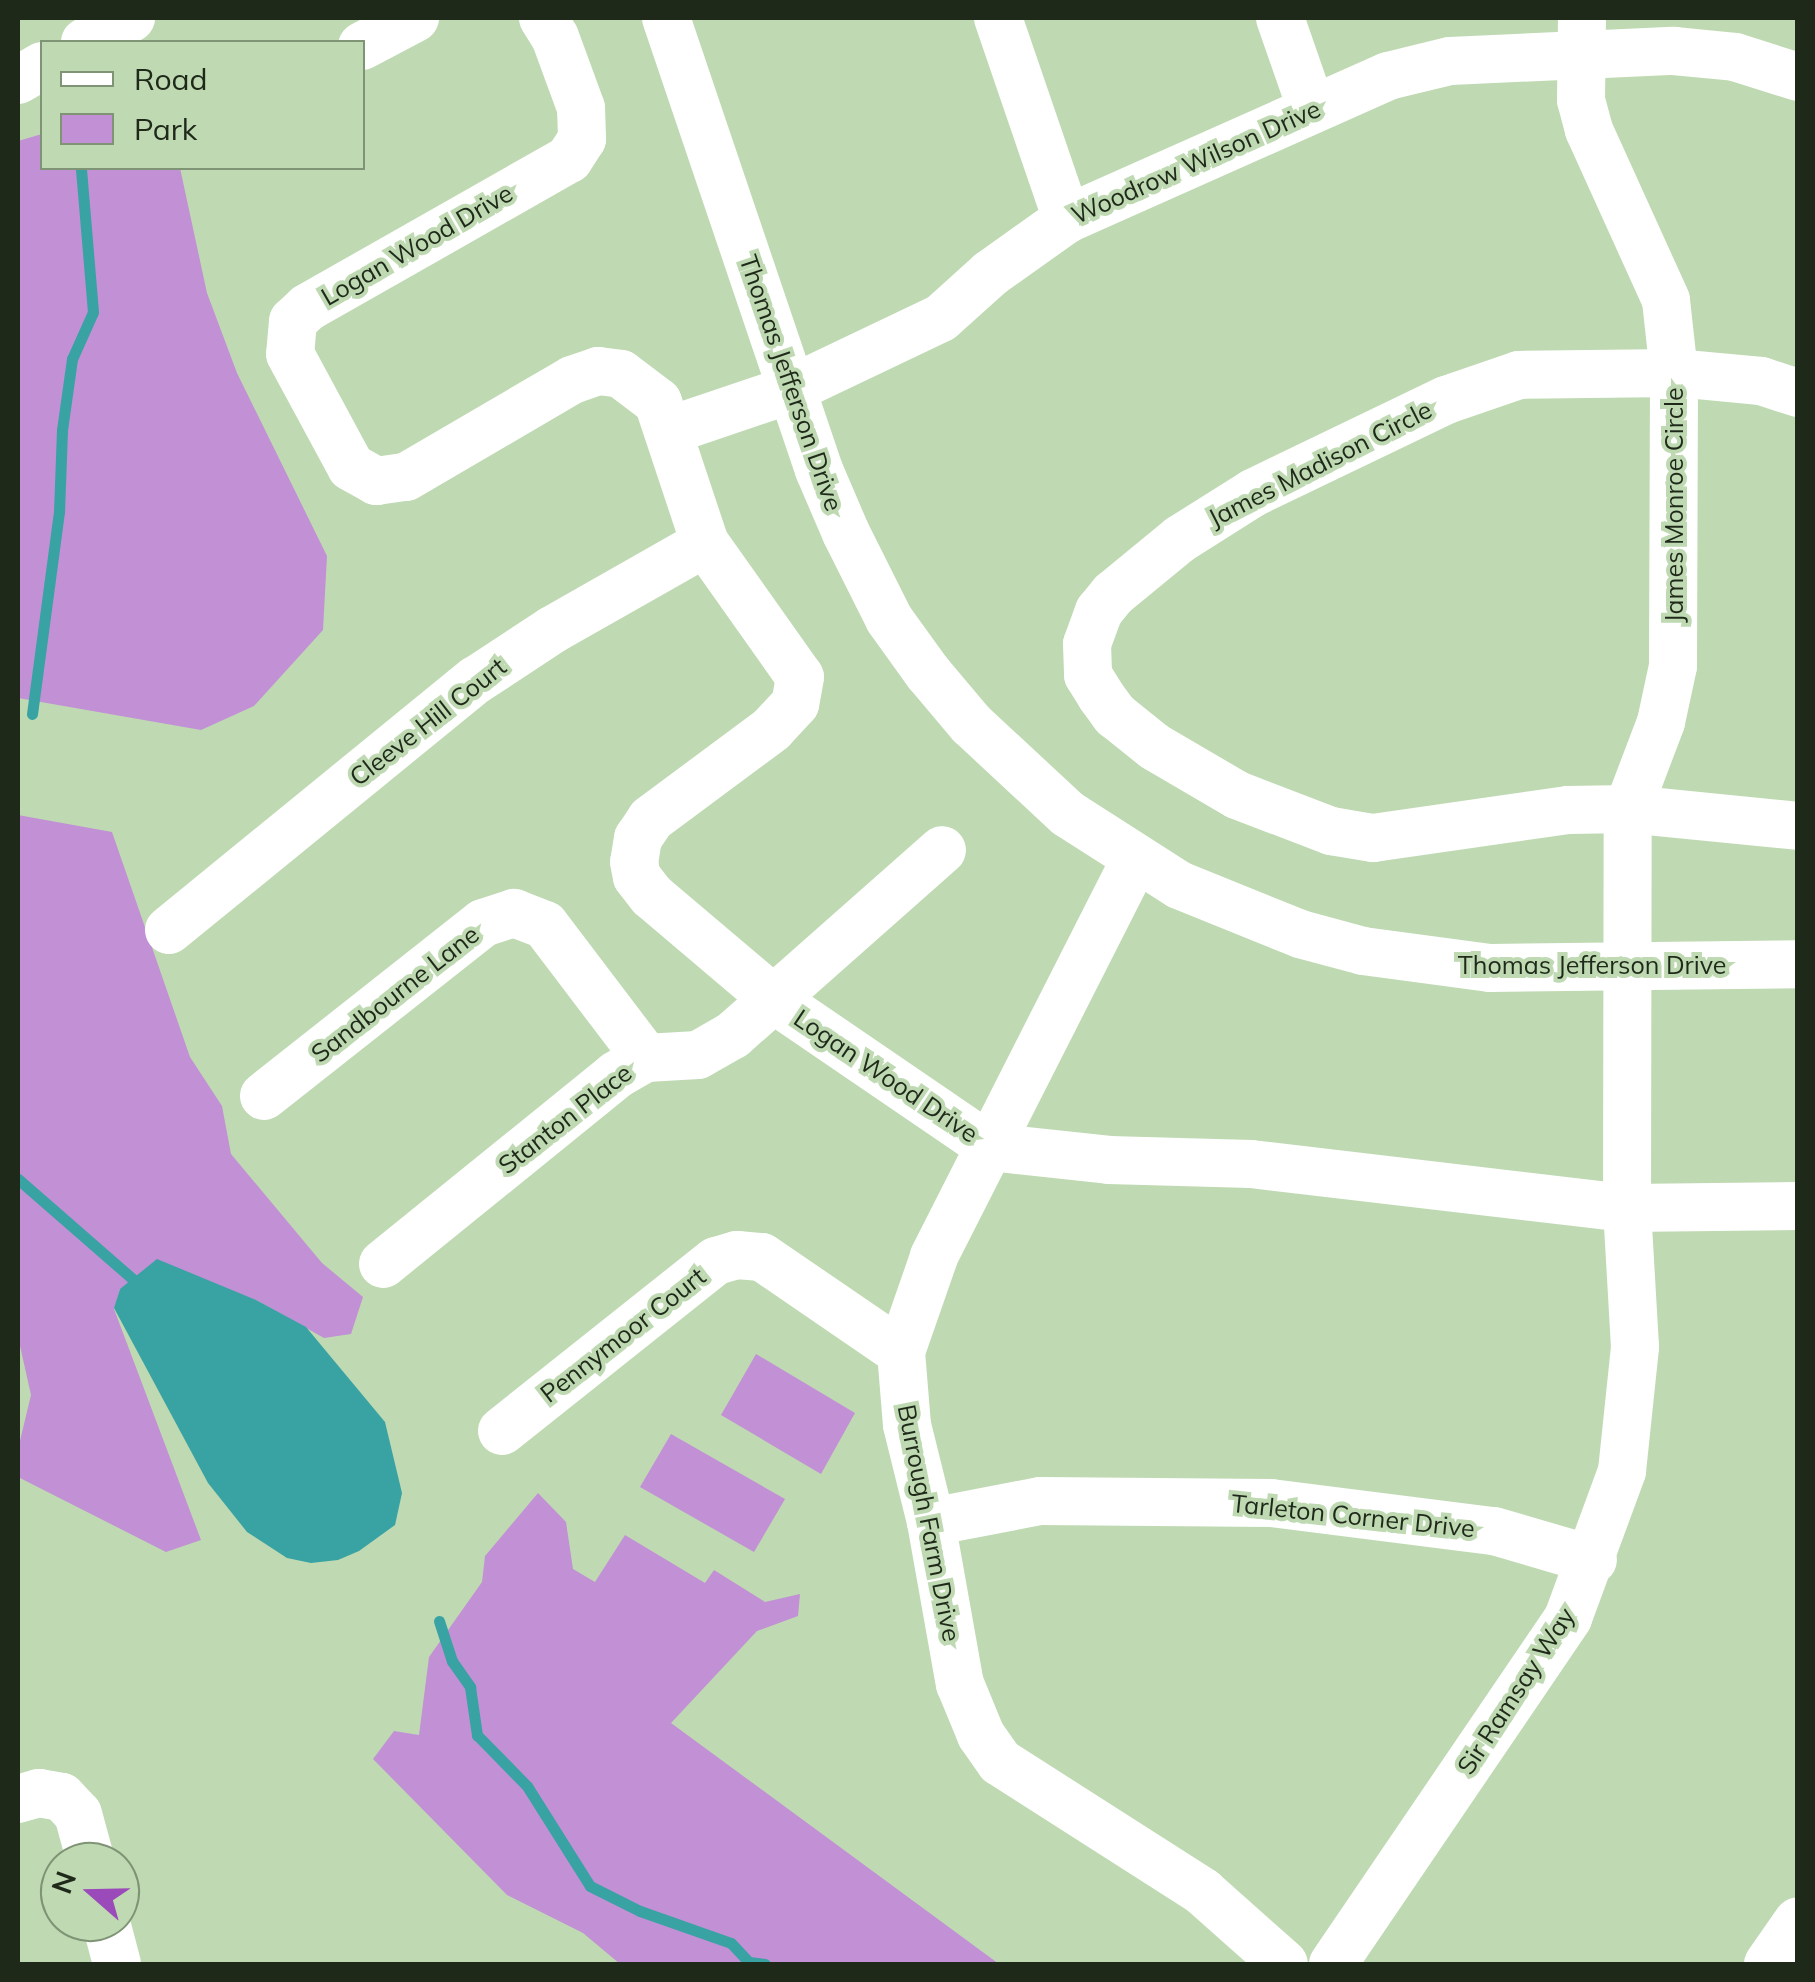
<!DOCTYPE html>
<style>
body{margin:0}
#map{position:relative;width:1815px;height:1982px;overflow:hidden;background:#bfdab2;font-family:Mulish,sans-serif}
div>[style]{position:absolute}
.green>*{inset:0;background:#c190d5}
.water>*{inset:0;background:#39a2a3}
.stream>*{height:11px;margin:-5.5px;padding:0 5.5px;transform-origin:5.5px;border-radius:5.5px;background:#39a2a3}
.minor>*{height:48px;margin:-24px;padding:0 24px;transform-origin:24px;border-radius:24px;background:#fff}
span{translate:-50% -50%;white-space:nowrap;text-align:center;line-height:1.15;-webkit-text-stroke:8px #bfdab2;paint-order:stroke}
.street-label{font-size:25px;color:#1f291a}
.frame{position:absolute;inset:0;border:20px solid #1f291a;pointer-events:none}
.legend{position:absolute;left:40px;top:40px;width:325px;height:130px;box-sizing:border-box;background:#bfdab2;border:2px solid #7f9375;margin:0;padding:12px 18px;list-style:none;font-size:30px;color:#1f291a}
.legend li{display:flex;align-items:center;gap:20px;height:50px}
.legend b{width:50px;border:2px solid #7f9375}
.north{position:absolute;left:40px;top:1842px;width:100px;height:100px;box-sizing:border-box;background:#bfdab2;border:2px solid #7f9375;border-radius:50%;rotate:290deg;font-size:28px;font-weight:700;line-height:40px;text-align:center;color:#1f291a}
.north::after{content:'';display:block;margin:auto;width:35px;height:45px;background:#9b4ab9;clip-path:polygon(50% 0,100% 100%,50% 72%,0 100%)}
</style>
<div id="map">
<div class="green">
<i style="clip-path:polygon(42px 134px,42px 168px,180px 168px,207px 293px,237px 373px,327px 556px,323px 630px,254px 706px,201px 730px,18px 698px,18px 141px)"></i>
<i style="clip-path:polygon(18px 815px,112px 832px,190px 1057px,222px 1106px,231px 1154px,322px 1263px,363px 1297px,351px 1334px,324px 1338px,256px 1300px,120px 1289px,114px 1309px,201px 1540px,166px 1552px,18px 1477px,18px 1449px,31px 1395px,18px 1337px)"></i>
<i style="clip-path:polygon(756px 1354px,855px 1413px,821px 1474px,721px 1415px)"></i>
<i style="clip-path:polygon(671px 1434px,785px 1499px,754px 1552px,640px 1487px)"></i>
<i style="clip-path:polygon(538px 1493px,566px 1522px,573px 1569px,595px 1582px,625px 1535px,705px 1583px,714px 1570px,765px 1602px,800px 1594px,798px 1616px,757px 1631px,671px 1723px,999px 1964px,620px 1964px,583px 1933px,507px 1895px,373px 1759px,394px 1731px,419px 1735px,429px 1657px,482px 1582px,485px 1556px)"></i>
</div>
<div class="water">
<i style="clip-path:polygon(157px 1259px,256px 1300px,306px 1327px,385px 1422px,402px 1493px,395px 1525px,359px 1551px,338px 1560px,311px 1563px,287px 1558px,247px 1532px,208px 1483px,114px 1308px,120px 1289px)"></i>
</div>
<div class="stream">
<i style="left:32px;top:714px;width:204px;rotate:-82.4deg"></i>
<i style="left:59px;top:512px;width:82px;rotate:-87.9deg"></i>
<i style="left:62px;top:430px;width:72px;rotate:-82deg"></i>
<i style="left:72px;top:359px;width:51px;rotate:-65.9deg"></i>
<i style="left:93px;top:312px;width:144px;rotate:-94.8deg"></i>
<i style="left:18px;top:1179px;width:166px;rotate:41.1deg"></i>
<i style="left:439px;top:1621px;width:42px;rotate:72deg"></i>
<i style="left:452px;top:1661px;width:32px;rotate:55deg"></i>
<i style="left:470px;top:1687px;width:49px;rotate:81.7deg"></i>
<i style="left:477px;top:1735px;width:71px;rotate:45.6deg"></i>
<i style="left:527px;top:1786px;width:118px;rotate:57.8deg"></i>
<i style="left:590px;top:1886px;width:56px;rotate:26.6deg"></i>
<i style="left:640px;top:1911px;width:96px;rotate:19.4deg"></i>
<i style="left:731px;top:1943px;width:26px;rotate:47deg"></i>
<i style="left:749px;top:1962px;width:16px;rotate:7deg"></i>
</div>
<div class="minor">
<i style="left:543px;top:18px;width:22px;rotate:58deg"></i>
<i style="left:555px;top:37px;width:76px;rotate:69.9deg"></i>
<i style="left:581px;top:108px;width:31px;rotate:88deg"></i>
<i style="left:582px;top:139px;width:24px;rotate:123deg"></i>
<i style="left:569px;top:159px;width:301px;rotate:150.4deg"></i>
<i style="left:307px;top:308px;width:19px;rotate:137deg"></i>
<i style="left:293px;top:321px;width:33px;rotate:95deg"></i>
<i style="left:290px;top:354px;width:128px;rotate:61.6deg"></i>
<i style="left:351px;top:467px;width:29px;rotate:29deg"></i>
<i style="left:376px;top:481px;width:30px;rotate:-8deg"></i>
<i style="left:406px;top:477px;width:192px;rotate:-30.3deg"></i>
<i style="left:572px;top:380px;width:28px;rotate:-19deg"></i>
<i style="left:598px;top:371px;width:23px;rotate:7deg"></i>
<i style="left:621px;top:374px;width:46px;rotate:37.1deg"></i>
<i style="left:658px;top:402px;width:149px;rotate:71.6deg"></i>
<i style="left:705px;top:543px;width:164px;rotate:54.7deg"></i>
<i style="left:800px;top:677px;width:27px;rotate:100deg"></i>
<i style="left:795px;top:704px;width:34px;rotate:133deg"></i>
<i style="left:772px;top:729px;width:151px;rotate:143.4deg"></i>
<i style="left:651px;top:819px;width:23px;rotate:124deg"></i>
<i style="left:638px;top:838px;width:24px;rotate:99deg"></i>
<i style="left:634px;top:862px;width:15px;rotate:79deg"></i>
<i style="left:637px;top:877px;width:24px;rotate:52deg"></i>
<i style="left:652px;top:896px;width:162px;rotate:40.3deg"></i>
<i style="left:776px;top:1001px;width:259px;rotate:34.3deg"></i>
<i style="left:990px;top:1147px;width:120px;rotate:6.2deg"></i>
<i style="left:1109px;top:1160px;width:142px;rotate:1.6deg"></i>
<i style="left:1251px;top:1164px;width:379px;rotate:6.7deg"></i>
<i style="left:1627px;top:1208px;width:171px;rotate:-0.7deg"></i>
<i style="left:666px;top:18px;width:477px;rotate:71.3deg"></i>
<i style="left:819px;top:470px;width:69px;rotate:66.8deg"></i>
<i style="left:846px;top:533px;width:96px;rotate:63.4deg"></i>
<i style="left:889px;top:619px;width:67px;rotate:54.2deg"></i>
<i style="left:928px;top:673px;width:67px;rotate:49.9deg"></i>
<i style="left:971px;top:724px;width:132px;rotate:42.9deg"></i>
<i style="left:1068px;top:814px;width:132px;rotate:32.6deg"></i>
<i style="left:1179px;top:885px;width:131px;rotate:22deg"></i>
<i style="left:1300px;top:934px;width:65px;rotate:15.1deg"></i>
<i style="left:1363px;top:951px;width:128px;rotate:7.6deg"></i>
<i style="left:1490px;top:968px;width:308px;rotate:-0.7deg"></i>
<i style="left:998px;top:18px;width:213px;rotate:71.1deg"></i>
<i style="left:1280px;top:18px;width:97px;rotate:70.8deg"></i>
<i style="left:85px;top:42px;width:52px;rotate:-27.6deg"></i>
<i style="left:362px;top:46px;width:60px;rotate:-27.8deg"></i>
<i style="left:18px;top:80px;width:28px;rotate:-30deg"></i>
<i style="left:1798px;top:393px;width:39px;rotate:-162deg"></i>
<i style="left:1761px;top:381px;width:87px;rotate:-174.7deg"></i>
<i style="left:1674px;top:373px;width:155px;rotate:179.3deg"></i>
<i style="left:1519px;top:375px;width:77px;rotate:161.1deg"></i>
<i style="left:1446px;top:400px;width:214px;rotate:154.3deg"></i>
<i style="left:1253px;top:493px;width:86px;rotate:147.8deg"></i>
<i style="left:1180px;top:539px;width:87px;rotate:140.6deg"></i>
<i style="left:1113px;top:594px;width:22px;rotate:129deg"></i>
<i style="left:1099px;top:611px;width:35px;rotate:110deg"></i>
<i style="left:1087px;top:644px;width:31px;rotate:88deg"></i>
<i style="left:1088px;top:675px;width:25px;rotate:58deg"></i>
<i style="left:1101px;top:696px;width:24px;rotate:54deg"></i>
<i style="left:1115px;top:715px;width:51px;rotate:38.7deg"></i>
<i style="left:1155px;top:747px;width:95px;rotate:30.3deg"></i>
<i style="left:1237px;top:795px;width:101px;rotate:21deg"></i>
<i style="left:1331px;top:831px;width:43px;rotate:9.5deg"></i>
<i style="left:1373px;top:838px;width:197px;rotate:-8.2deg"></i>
<i style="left:1568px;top:810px;width:60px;rotate:-1deg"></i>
<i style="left:1628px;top:809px;width:171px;rotate:5.7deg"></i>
<i style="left:671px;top:430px;width:128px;rotate:-18.7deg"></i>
<i style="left:792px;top:389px;width:165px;rotate:-25.5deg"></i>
<i style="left:941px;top:318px;width:67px;rotate:-42deg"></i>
<i style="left:991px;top:273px;width:93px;rotate:-35.4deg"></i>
<i style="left:1067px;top:219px;width:351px;rotate:-24deg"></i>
<i style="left:1388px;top:76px;width:64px;rotate:-13.6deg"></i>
<i style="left:1450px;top:61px;width:224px;rotate:-2.6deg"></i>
<i style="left:1674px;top:51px;width:61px;rotate:5.6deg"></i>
<i style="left:1735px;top:57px;width:66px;rotate:17.6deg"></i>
<i style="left:1136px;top:858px;width:447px;rotate:116.9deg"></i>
<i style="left:934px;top:1257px;width:101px;rotate:109.2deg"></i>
<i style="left:901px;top:1352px;width:73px;rotate:85.3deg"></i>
<i style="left:907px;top:1425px;width:100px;rotate:76.1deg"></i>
<i style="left:931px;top:1522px;width:165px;rotate:79.9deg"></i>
<i style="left:960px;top:1684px;width:55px;rotate:67.6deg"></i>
<i style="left:981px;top:1735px;width:33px;rotate:55deg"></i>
<i style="left:1000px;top:1762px;width:241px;rotate:32.6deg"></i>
<i style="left:1203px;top:1892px;width:108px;rotate:41.6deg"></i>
<i style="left:169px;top:930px;width:396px;rotate:-39.2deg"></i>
<i style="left:476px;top:680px;width:91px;rotate:-33.3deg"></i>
<i style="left:552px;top:630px;width:176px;rotate:-29.6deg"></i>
<i style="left:264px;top:1096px;width:279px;rotate:-38.3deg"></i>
<i style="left:483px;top:923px;width:33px;rotate:-18deg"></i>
<i style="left:514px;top:913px;width:33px;rotate:21deg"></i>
<i style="left:545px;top:925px;width:167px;rotate:52.8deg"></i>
<i style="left:383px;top:1264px;width:300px;rotate:-39deg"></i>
<i style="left:616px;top:1075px;width:34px;rotate:-30deg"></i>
<i style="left:646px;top:1058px;width:52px;rotate:-3.3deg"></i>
<i style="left:698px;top:1055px;width:40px;rotate:-29.7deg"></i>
<i style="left:733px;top:1035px;width:279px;rotate:-41.5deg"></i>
<i style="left:502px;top:1431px;width:273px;rotate:-38.5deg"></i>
<i style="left:716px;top:1261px;width:22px;rotate:-16deg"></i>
<i style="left:737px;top:1255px;width:25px;rotate:5deg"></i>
<i style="left:762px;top:1257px;width:168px;rotate:34.4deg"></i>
<i style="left:931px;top:1522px;width:111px;rotate:-10.9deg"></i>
<i style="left:1040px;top:1501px;width:231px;rotate:0.5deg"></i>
<i style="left:1271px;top:1503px;width:225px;rotate:7.2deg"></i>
<i style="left:1494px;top:1531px;width:103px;rotate:16.3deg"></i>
<i style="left:18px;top:1799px;width:22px;rotate:-16deg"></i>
<i style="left:39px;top:1793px;width:23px;rotate:10deg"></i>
<i style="left:62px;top:1797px;width:23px;rotate:47deg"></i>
<i style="left:78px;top:1814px;width:50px;rotate:74.8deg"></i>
<i style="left:106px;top:1922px;width:43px;rotate:75.3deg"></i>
<i style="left:1333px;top:1964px;width:418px;rotate:-55.8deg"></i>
<i style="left:1568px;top:1618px;width:157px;rotate:-69.8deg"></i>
<i style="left:1622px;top:1471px;width:125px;rotate:-84deg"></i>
<i style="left:1635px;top:1347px;width:139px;rotate:-93.3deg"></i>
<i style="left:1627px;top:1208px;width:399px;rotate:-89.9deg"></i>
<i style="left:1628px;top:809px;width:93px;rotate:-69.2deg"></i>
<i style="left:1661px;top:722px;width:57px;rotate:-77.9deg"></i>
<i style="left:1673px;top:666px;width:293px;rotate:-89.8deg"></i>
<i style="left:1674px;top:373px;width:73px;rotate:-96.3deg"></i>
<i style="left:1666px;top:300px;width:187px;rotate:-114.4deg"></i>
<i style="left:1589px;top:130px;width:31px;rotate:-105deg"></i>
<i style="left:1581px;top:100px;width:82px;rotate:-89.3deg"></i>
<i style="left:1768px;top:1964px;width:52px;rotate:-55.1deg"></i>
</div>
<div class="street-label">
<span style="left:1196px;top:162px;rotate:-24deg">Woodrow Wilson Drive</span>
<span style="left:417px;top:245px;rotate:-30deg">Logan Wood Drive</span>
<span style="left:791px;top:383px;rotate:71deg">Thomas Jefferson Drive</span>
<span style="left:1320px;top:464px;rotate:-27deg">James Madison Circle</span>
<span style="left:1674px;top:505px;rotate:-90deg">James Monroe Circle</span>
<span style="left:428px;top:722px;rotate:-38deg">Cleeve Hill Court</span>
<span style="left:1592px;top:965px">Thomas Jefferson Drive</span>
<span style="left:395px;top:994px;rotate:-38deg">Sandbourne Lane</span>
<span style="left:886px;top:1076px;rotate:34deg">Logan Wood Drive</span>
<span style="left:565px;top:1119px;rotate:-38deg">Stanton Place</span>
<span style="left:623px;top:1335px;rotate:-38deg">Pennymoor Court</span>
<span style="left:1353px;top:1516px;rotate:6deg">Tarleton Corner Drive</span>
<span style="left:929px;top:1523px;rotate:79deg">Burrough Farm Drive</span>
<span style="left:1516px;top:1691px;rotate:-57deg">Sir Ramsay Way</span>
</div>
<div class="frame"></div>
<ul class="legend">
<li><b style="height:12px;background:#fff"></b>Road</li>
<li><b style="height:28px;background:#c190d5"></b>Park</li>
</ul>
<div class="north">N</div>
</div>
